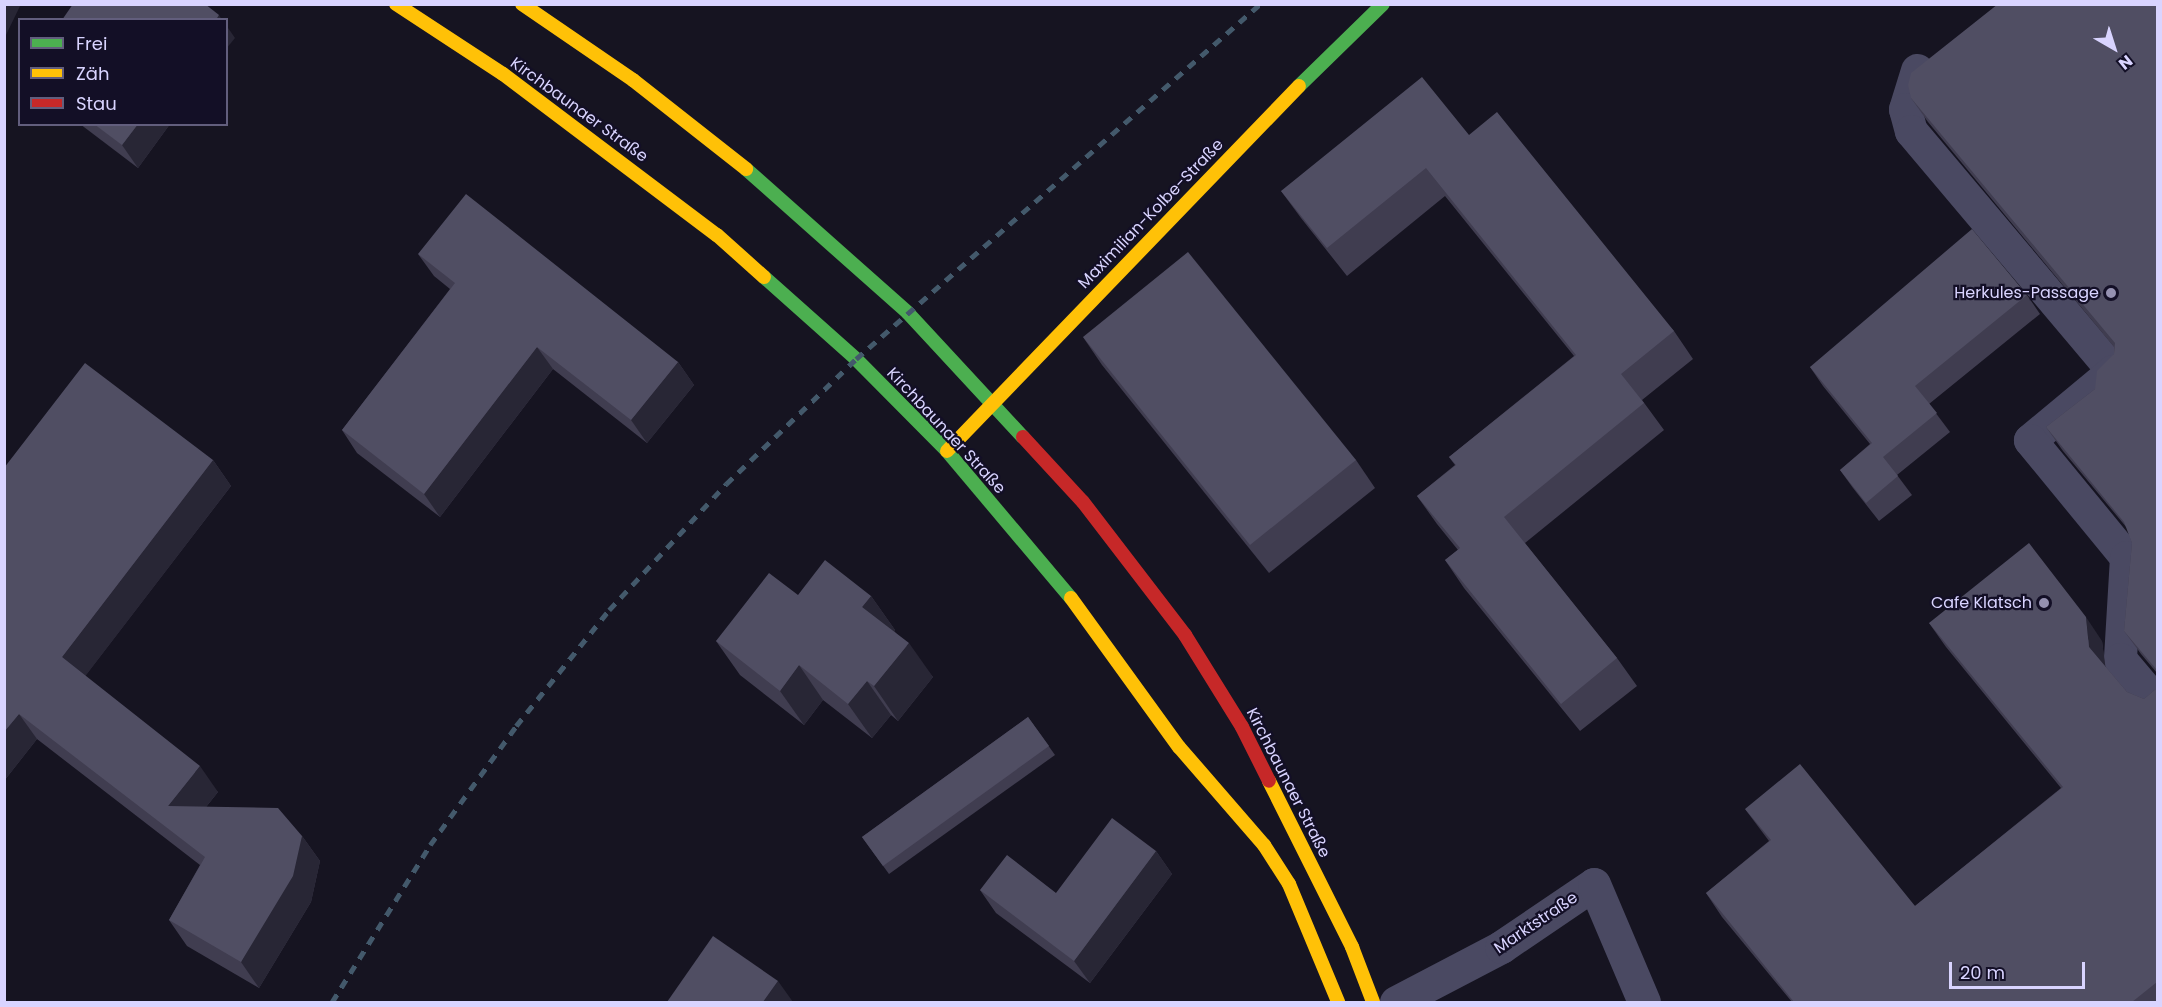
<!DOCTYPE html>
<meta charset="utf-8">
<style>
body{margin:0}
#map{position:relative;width:2162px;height:1007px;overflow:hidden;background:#161421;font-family:Poppins,sans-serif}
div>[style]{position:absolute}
.street>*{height:33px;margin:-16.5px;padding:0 16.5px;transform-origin:16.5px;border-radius:16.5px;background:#4a4962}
.fast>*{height:14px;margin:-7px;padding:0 7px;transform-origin:7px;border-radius:7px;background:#4caf50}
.slow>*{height:14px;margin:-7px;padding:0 7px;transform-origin:7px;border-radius:7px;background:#ffc107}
.jam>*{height:14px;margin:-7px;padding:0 7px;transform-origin:7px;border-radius:7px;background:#c62828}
.rail>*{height:4.5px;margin-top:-2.25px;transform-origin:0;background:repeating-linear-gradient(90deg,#43596b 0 9px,transparent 0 17px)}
.wall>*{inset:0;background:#403d50}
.shaded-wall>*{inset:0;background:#282635}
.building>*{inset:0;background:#504e63}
.dots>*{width:16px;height:16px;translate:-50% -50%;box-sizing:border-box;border:3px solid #130f26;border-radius:50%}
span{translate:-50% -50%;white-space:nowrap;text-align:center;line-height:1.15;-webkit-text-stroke:4.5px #130f26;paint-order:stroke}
.street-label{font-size:16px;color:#d9d4ff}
.poi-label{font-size:16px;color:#d9d4ff}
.right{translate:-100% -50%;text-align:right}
.frame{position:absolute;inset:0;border:6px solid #d9d4ff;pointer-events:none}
.legend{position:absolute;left:18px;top:18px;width:210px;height:108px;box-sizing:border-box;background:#130f26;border:2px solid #625e7d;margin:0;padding:8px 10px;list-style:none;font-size:18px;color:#d9d4ff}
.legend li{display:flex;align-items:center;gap:12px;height:30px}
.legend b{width:30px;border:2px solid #625e7d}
.north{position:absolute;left:2084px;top:18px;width:60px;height:60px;-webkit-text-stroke:4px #130f26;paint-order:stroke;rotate:141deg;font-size:16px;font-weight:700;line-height:24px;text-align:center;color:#d9d4ff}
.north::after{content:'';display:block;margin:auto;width:21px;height:27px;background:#d9d4ff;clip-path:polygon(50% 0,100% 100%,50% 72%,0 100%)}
.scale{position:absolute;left:1949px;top:962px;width:136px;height:27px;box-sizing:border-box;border:3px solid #d9d4ff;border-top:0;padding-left:8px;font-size:18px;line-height:21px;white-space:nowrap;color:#d9d4ff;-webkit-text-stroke:4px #130f26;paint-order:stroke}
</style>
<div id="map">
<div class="street">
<i style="left:1917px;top:70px;width:41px;rotate:107.1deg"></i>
<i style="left:1905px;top:109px;width:23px;rotate:75deg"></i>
<i style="left:1911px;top:131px;width:314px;rotate:49.9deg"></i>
<i style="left:2113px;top:371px;width:108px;rotate:140.3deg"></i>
<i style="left:2030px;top:440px;width:151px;rotate:50.6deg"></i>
<i style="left:2126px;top:557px;width:102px;rotate:93.4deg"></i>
<i style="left:2120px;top:659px;width:59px;rotate:49.8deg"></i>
<i style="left:1396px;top:1002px;width:119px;rotate:-27.6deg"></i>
<i style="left:1501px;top:947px;width:112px;rotate:-34.1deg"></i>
<i style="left:1594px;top:884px;width:128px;rotate:67deg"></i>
</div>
<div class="fast">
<i style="left:1299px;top:86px;width:117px;rotate:-44.3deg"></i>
<i style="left:746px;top:169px;width:217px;rotate:41.6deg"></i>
<i style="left:908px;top:313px;width:169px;rotate:47.2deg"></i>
<i style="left:764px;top:277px;width:123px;rotate:41.7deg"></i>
<i style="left:856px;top:359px;width:129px;rotate:45.3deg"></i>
<i style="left:947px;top:451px;width:192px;rotate:49.9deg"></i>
</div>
<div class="slow">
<i style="left:396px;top:4px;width:128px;rotate:33.2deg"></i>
<i style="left:503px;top:74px;width:268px;rotate:37deg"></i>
<i style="left:717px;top:235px;width:63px;rotate:41.8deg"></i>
<i style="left:522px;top:4px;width:135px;rotate:34.4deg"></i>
<i style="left:633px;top:80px;width:144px;rotate:38.2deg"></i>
<i style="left:947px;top:451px;width:507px;rotate:-46.04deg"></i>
<i style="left:1071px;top:598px;width:184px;rotate:54.1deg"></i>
<i style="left:1179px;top:747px;width:130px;rotate:49.1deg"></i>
<i style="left:1264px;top:845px;width:46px;rotate:57.3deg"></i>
<i style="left:1289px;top:884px;width:128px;rotate:67.4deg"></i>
<i style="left:1269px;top:781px;width:186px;rotate:63.4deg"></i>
<i style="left:1352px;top:947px;width:59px;rotate:69.1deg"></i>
</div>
<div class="jam">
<i style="left:1023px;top:437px;width:88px;rotate:47.3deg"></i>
<i style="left:1083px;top:502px;width:168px;rotate:52.5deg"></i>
<i style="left:1185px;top:635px;width:108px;rotate:58.2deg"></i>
<i style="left:1242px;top:727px;width:60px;rotate:63.4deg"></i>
</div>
<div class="rail">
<i style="left:332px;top:1002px;width:185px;rotate:-58deg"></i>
<i style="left:430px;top:845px;width:147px;rotate:-54.1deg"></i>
<i style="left:516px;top:726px;width:149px;rotate:-51.3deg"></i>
<i style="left:609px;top:610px;width:172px;rotate:-47.1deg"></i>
<i style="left:726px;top:484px;width:180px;rotate:-43.9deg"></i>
<i style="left:856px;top:359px;width:538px;rotate:-41.31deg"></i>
</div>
<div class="wall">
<i style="clip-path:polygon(2157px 4px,2157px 673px,2141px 654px,2124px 631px,2132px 543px,2127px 528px,2063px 451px,2046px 427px,2095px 389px,2114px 354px,2114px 347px,1928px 122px,1911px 98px)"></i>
<i style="clip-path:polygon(80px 124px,170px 124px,138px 168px)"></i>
<i style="clip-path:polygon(1469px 135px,1674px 331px,1693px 359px,1642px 400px,1664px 430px,1525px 543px,1617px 658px,1637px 686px,1580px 731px,1464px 588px,1445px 560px,1458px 550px,1437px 524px,1417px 496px,1455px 465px,1449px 457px,1574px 356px,1445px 196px,1347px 276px,1301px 218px,1281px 191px)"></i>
<i style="clip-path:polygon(418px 254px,678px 362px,694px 385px,647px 443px,553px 369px,440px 517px,357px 453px,342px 430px,450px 289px,434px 276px)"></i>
<i style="clip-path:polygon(2027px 295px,2040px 314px,1929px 404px,1950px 432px,1897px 475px,1912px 495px,1879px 521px,1853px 488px,1840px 470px,1870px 444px,1823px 386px,1810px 367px)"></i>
<i style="clip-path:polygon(1083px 337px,1356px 460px,1375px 488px,1269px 573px,1102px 365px)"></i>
<i style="clip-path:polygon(213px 460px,231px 486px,85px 676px,218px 792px,206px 807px,302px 836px,320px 861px,311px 902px,259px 988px,187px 946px,169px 920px,200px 865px,37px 739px,4px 781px,4px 468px)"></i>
<i style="clip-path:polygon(798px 595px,871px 596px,895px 630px,894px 631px,933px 677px,898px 721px,891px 715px,872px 738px,823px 700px,804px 725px,740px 675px,716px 641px)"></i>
<i style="clip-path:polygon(1929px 623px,2102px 641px,2105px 666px,2127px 692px,2144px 699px,2157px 688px,2157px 1002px,1792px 1002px,1722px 917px,1706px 893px,1769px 841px,1745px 809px,1915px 906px,2061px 788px,1946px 647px)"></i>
<i style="clip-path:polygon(1028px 717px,1055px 755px,889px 874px,862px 837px)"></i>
<i style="clip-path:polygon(1156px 851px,1172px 874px,1090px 983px,996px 913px,980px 890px,1056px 893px)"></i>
</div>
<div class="shaded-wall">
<i style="clip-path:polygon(4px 4px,21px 4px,5px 37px,4px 36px)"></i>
<i style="clip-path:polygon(219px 15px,222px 20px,216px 20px)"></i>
<i style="clip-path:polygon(226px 25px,235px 38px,226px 49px)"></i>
<i style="clip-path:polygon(138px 124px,170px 124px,138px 168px,122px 145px)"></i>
<i style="clip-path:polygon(537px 347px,553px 369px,440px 517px,424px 494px)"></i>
<i style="clip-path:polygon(678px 362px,694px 385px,647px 443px,631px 420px)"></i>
<i style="clip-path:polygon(213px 460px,231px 486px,80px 683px,62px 657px)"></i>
<i style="clip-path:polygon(871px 596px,895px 630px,886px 641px,862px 607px)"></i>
<i style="clip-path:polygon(2086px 617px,2102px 641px,2106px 671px,2089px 647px)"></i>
<i style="clip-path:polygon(909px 643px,933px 677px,898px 721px,874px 686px)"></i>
<i style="clip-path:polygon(799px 665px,823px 700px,804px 725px,780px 691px)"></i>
<i style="clip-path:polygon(867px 681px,891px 715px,872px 738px,848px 704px)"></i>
<i style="clip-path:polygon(19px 714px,37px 739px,4px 781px,4px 732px)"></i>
<i style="clip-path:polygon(200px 766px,218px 792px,186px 832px,168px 806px)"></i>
<i style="clip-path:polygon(302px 836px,320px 861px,311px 902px,259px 988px,241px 962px)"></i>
<i style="clip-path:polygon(1156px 851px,1172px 874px,1090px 983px,1074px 961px)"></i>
<i style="clip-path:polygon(778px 981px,793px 1002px,763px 1002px)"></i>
</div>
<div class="building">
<i style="clip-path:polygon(73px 4px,205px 4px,219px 15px,216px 20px,62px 20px)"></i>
<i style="clip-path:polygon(1998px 4px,2157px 4px,2157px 679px,2156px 669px,2124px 631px,2132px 543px,2124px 522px,2046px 427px,2095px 389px,2097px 371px,2114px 354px,2115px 343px,1911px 98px,1908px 85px,1911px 73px)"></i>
<i style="clip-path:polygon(1422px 77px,1469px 135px,1497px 112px,1674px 331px,1621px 374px,1644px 403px,1504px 517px,1617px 658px,1561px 704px,1445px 560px,1460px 548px,1417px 496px,1456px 465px,1449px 457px,1576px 355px,1426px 168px,1327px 248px,1281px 191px)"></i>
<i style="clip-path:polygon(94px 124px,138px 124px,122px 145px)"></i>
<i style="clip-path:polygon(466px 194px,678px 362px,631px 420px,537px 347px,424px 494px,342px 430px,455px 283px,418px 254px)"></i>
<i style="clip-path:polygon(1972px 229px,2027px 295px,1915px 386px,1937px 413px,1883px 457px,1898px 476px,1866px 503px,1840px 470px,1872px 443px,1810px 367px)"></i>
<i style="clip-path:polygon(1188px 252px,1356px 460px,1250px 545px,1083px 337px)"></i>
<i style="clip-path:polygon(85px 363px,213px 460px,62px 657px,200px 766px,168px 806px,278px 808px,302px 836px,293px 876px,241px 962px,169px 920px,205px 857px,19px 714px,4px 732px,4px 468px)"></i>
<i style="clip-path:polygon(2029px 543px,2086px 617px,2089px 647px,2127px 692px,2144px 699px,2157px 688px,2157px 982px,2132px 1002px,1794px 1002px,1706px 893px,1771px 840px,1745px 809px,1800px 764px,1915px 906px,2063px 787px,1929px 623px)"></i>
<i style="clip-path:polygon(825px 560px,871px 596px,862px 607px,909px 643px,874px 686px,867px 681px,848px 704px,799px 665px,780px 691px,716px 641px,769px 573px,798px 595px)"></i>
<i style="clip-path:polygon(1028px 717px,1049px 746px,883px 866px,862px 837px)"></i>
<i style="clip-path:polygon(1112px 818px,1156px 851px,1074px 961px,980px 890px,1007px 855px,1056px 893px)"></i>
<i style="clip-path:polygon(713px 936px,778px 981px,763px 1002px,667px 1002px)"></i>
</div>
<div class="dots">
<i style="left:2111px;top:293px;background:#9591b1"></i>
<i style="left:2044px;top:603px;background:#9591b1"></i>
</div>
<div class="street-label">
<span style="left:579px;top:110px;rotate:36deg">Kirchbaunaer Straße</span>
<span style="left:1151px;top:214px;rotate:-46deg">Maximilian-Kolbe-Straße</span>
<span style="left:946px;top:431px;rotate:47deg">Kirchbaunaer Straße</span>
<span style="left:1288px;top:783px;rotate:63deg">Kirchbaunaer Straße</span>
<span style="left:1536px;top:923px;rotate:-34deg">Marktstraße</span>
</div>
<div class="poi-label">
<span class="right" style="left:2099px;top:293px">Herkules-Passage</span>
<span class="right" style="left:2032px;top:603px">Cafe Klatsch</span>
</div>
<div class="frame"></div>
<ul class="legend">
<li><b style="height:8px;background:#4caf50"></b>Frei</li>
<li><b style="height:8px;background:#ffc107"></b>Zäh</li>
<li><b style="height:8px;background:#c62828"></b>Stau</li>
</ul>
<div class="north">N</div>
<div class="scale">20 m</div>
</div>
